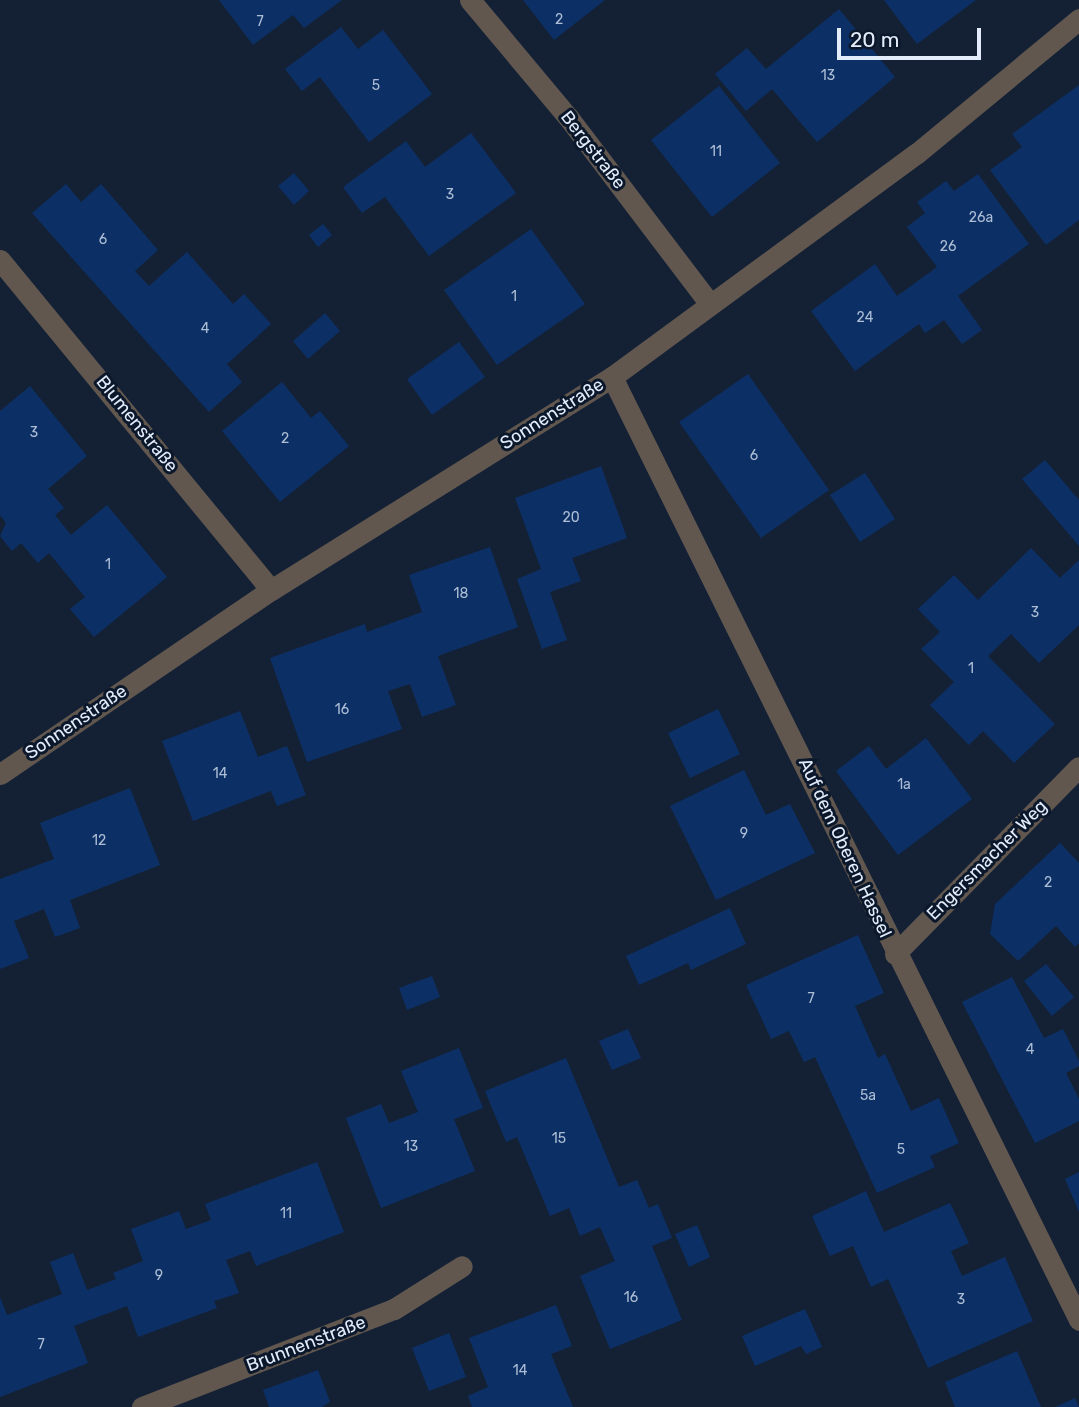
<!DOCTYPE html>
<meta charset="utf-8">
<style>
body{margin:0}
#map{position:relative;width:1079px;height:1407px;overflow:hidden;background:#142135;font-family:Rubik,sans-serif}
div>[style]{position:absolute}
.building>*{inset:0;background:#0c3065}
.street>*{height:21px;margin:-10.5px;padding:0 10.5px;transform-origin:10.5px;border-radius:10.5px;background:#61574f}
span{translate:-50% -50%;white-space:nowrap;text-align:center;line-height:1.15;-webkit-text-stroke:6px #0b182b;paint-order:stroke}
.number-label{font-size:14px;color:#adbdd5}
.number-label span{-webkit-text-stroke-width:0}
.street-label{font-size:18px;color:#e3ecfa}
.scale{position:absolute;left:837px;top:28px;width:144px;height:32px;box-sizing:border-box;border:4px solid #e3ecfa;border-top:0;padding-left:9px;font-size:21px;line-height:24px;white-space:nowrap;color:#e3ecfa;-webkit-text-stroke:5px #0b182b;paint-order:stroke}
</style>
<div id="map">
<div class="building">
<i style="clip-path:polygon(219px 0,342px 0,304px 28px,293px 15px,253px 45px)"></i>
<i style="clip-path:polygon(523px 0,605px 0,554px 40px)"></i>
<i style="clip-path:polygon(884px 0,976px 0,917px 44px)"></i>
<i style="clip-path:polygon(839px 9px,895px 77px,817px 142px,772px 89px,746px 111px,715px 74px,747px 48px,766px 69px)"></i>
<i style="clip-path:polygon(341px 27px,358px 49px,383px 30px,432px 94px,369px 142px,320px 77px,302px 91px,285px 69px)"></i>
<i style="clip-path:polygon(1079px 85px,1079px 220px,1046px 245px,990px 170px,1022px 147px,1012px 134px)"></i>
<i style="clip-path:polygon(719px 86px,780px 163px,712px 217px,651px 140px)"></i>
<i style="clip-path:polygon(471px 133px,516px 193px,429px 256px,385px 197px,362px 213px,343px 187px,406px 141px,425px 167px)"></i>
<i style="clip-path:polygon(294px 173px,309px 191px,294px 205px,278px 186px)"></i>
<i style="clip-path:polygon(978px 174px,1029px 244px,958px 296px,982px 330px,962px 344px,944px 320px,925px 333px,919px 324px,855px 371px,811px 311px,875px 264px,897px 296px,937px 267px,907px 227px,925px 213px,917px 202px,946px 181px,954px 191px)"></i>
<i style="clip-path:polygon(66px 184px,81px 202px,101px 184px,158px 250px,135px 271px,149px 286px,187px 252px,233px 304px,244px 294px,271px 324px,227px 364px,242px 382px,209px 412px,32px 213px)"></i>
<i style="clip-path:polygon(323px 224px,332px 235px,318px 247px,309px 235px)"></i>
<i style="clip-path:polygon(531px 229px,585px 304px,497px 365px,444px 290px)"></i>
<i style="clip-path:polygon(325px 313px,340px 331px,308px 359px,293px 341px)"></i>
<i style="clip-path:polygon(459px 342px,485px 377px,432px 415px,407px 379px)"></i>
<i style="clip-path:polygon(748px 374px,829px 490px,761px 538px,679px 422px)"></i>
<i style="clip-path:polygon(282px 382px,311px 418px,320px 411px,349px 446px,280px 502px,222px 431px)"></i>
<i style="clip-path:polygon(30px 386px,87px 456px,48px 489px,64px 508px,55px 515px,71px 535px,107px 505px,167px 577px,94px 637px,70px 609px,85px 597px,49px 553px,38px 563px,21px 543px,12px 551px,0 536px,6px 523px,0 515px,0 411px)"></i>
<i style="clip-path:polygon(1045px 460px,1079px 500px,1079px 546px,1022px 479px)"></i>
<i style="clip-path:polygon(601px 466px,627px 538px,572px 558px,581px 581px,550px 592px,567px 640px,542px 649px,517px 579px,541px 569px,515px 498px)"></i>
<i style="clip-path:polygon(865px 473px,895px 519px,860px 542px,830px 495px)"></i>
<i style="clip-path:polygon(490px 547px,518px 627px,438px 656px,456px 705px,422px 717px,410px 684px,388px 691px,402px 729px,307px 762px,270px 658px,365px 624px,367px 632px,422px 612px,409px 575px)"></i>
<i style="clip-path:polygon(1031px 548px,1060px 578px,1079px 560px,1079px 625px,1039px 663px,1011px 634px,988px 656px,1055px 724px,1014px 763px,983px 731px,969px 745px,930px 705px,954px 682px,921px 649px,940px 632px,918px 609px,954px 575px,978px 600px)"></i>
<i style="clip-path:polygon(718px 709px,740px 754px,690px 778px,668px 733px)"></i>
<i style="clip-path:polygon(240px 711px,258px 757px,287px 746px,306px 795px,277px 806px,271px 791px,193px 821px,162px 741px)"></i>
<i style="clip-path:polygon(926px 738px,972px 799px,898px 855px,836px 771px,869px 746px,886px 769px)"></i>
<i style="clip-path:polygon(744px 770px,766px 815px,790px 804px,815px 853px,716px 900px,670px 806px)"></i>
<i style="clip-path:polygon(130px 788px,160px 865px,70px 900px,80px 928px,55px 937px,44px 909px,14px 921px,29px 958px,0 969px,0 879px,54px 859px,40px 823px)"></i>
<i style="clip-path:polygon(1060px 843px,1079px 863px,1079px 943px,1075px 947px,1056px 926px,1018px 961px,990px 934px,995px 904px)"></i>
<i style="clip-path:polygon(730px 908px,746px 944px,691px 970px,688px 963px,639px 985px,626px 956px)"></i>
<i style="clip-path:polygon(858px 935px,884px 993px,855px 1006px,878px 1058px,885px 1054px,911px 1111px,939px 1098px,959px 1143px,930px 1156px,935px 1167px,877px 1193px,815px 1057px,804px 1062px,789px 1031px,771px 1039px,746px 985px)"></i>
<i style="clip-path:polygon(1046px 964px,1074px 997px,1052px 1016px,1024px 981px)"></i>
<i style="clip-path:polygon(432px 976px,440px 997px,407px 1010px,399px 988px)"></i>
<i style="clip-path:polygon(1012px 977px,1044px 1038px,1063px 1029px,1079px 1061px,1079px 1066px,1066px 1073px,1079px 1099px,1079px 1121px,1035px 1143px,962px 1002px)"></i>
<i style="clip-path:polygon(628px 1029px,641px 1058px,612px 1070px,599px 1041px)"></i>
<i style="clip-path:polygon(459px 1048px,483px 1108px,454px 1119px,475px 1171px,381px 1208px,346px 1118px,381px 1104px,389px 1123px,418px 1112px,401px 1071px)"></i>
<i style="clip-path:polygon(566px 1058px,619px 1187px,637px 1180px,649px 1208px,658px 1204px,672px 1238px,652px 1246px,682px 1320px,610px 1349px,580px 1276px,615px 1261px,600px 1227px,580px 1236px,569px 1208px,550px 1216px,517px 1137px,506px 1142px,485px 1091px)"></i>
<i style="clip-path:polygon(317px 1162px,344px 1232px,256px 1266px,250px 1251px,226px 1260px,239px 1293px,214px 1301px,217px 1308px,138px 1337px,127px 1306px,74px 1326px,88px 1363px,0 1397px,0 1297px,7px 1315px,62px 1294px,50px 1262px,73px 1253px,87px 1290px,116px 1279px,113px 1273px,143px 1261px,131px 1229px,179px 1211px,186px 1229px,211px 1220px,205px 1204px)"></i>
<i style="clip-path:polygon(1079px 1172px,1079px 1212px,1065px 1179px)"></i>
<i style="clip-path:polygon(866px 1191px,884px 1232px,950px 1203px,969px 1243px,951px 1251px,962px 1276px,1005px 1257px,1033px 1321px,928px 1368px,888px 1279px,871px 1287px,853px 1246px,830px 1256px,812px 1216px)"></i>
<i style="clip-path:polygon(697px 1225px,710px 1257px,689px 1267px,675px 1234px)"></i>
<i style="clip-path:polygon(556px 1305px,572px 1346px,551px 1354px,573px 1407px,472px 1407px,468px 1396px,488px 1387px,469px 1338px)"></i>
<i style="clip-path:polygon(805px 1309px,822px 1347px,806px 1354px,801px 1346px,755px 1366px,742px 1336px)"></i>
<i style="clip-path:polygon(449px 1333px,466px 1377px,429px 1391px,412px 1348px)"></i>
<i style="clip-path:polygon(1017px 1351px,1041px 1407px,955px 1407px,945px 1382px)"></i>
<i style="clip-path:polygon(318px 1370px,330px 1402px,322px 1407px,269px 1407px,263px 1390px)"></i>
<i style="clip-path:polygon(1075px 1398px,1079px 1407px,1055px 1407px)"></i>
</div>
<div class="street">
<i style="left:470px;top:0;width:153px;rotate:50.1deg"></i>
<i style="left:568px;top:117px;width:235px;rotate:52.8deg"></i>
<i style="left:0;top:260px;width:427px;rotate:50.6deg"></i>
<i style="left:612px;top:377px;width:1052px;rotate:63.65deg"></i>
<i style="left:0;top:774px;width:328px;rotate:-34.2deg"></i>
<i style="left:271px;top:590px;width:402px;rotate:-32deg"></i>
<i style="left:612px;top:377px;width:377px;rotate:-36.3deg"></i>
<i style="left:916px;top:154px;width:212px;rotate:-39.6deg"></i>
<i style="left:895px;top:954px;width:262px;rotate:-45.5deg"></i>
<i style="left:142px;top:1407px;width:270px;rotate:-21.3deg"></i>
<i style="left:394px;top:1309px;width:80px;rotate:-32.3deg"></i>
</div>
<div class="number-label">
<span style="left:559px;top:20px">2</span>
<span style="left:260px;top:22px">7</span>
<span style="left:828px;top:76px">13</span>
<span style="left:376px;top:86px">5</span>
<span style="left:716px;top:152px">11</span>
<span style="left:450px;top:195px">3</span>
<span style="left:981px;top:218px">26a</span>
<span style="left:103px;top:240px">6</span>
<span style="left:948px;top:247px">26</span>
<span style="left:514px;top:297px">1</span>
<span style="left:865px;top:318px">24</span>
<span style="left:205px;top:329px">4</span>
<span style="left:34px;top:433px">3</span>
<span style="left:285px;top:439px">2</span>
<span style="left:754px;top:456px">6</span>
<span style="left:571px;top:518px">20</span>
<span style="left:108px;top:565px">1</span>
<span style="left:461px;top:594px">18</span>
<span style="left:1035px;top:613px">3</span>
<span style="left:971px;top:669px">1</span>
<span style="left:342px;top:710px">16</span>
<span style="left:220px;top:774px">14</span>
<span style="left:904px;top:785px">1a</span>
<span style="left:744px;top:834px">9</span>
<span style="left:99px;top:841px">12</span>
<span style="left:1048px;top:883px">2</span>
<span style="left:811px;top:999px">7</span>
<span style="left:1030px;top:1050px">4</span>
<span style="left:868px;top:1096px">5a</span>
<span style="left:559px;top:1139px">15</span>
<span style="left:411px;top:1147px">13</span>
<span style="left:901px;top:1150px">5</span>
<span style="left:286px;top:1214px">11</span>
<span style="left:159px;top:1276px">9</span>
<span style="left:631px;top:1298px">16</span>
<span style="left:961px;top:1300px">3</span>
<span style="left:41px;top:1345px">7</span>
<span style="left:520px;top:1371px">14</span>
</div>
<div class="street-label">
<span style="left:593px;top:150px;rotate:52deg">Bergstraße</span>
<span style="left:552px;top:414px;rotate:-32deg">Sonnenstraße</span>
<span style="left:137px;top:424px;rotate:51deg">Blumenstraße</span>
<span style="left:76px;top:722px;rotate:-34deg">Sonnenstraße</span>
<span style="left:845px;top:848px;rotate:65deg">Auf dem Oberen Hassel</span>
<span style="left:987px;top:860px;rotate:-45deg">Engersmacher Weg</span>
<span style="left:306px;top:1344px;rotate:-21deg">Brunnenstraße</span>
</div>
<div class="scale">20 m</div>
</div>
